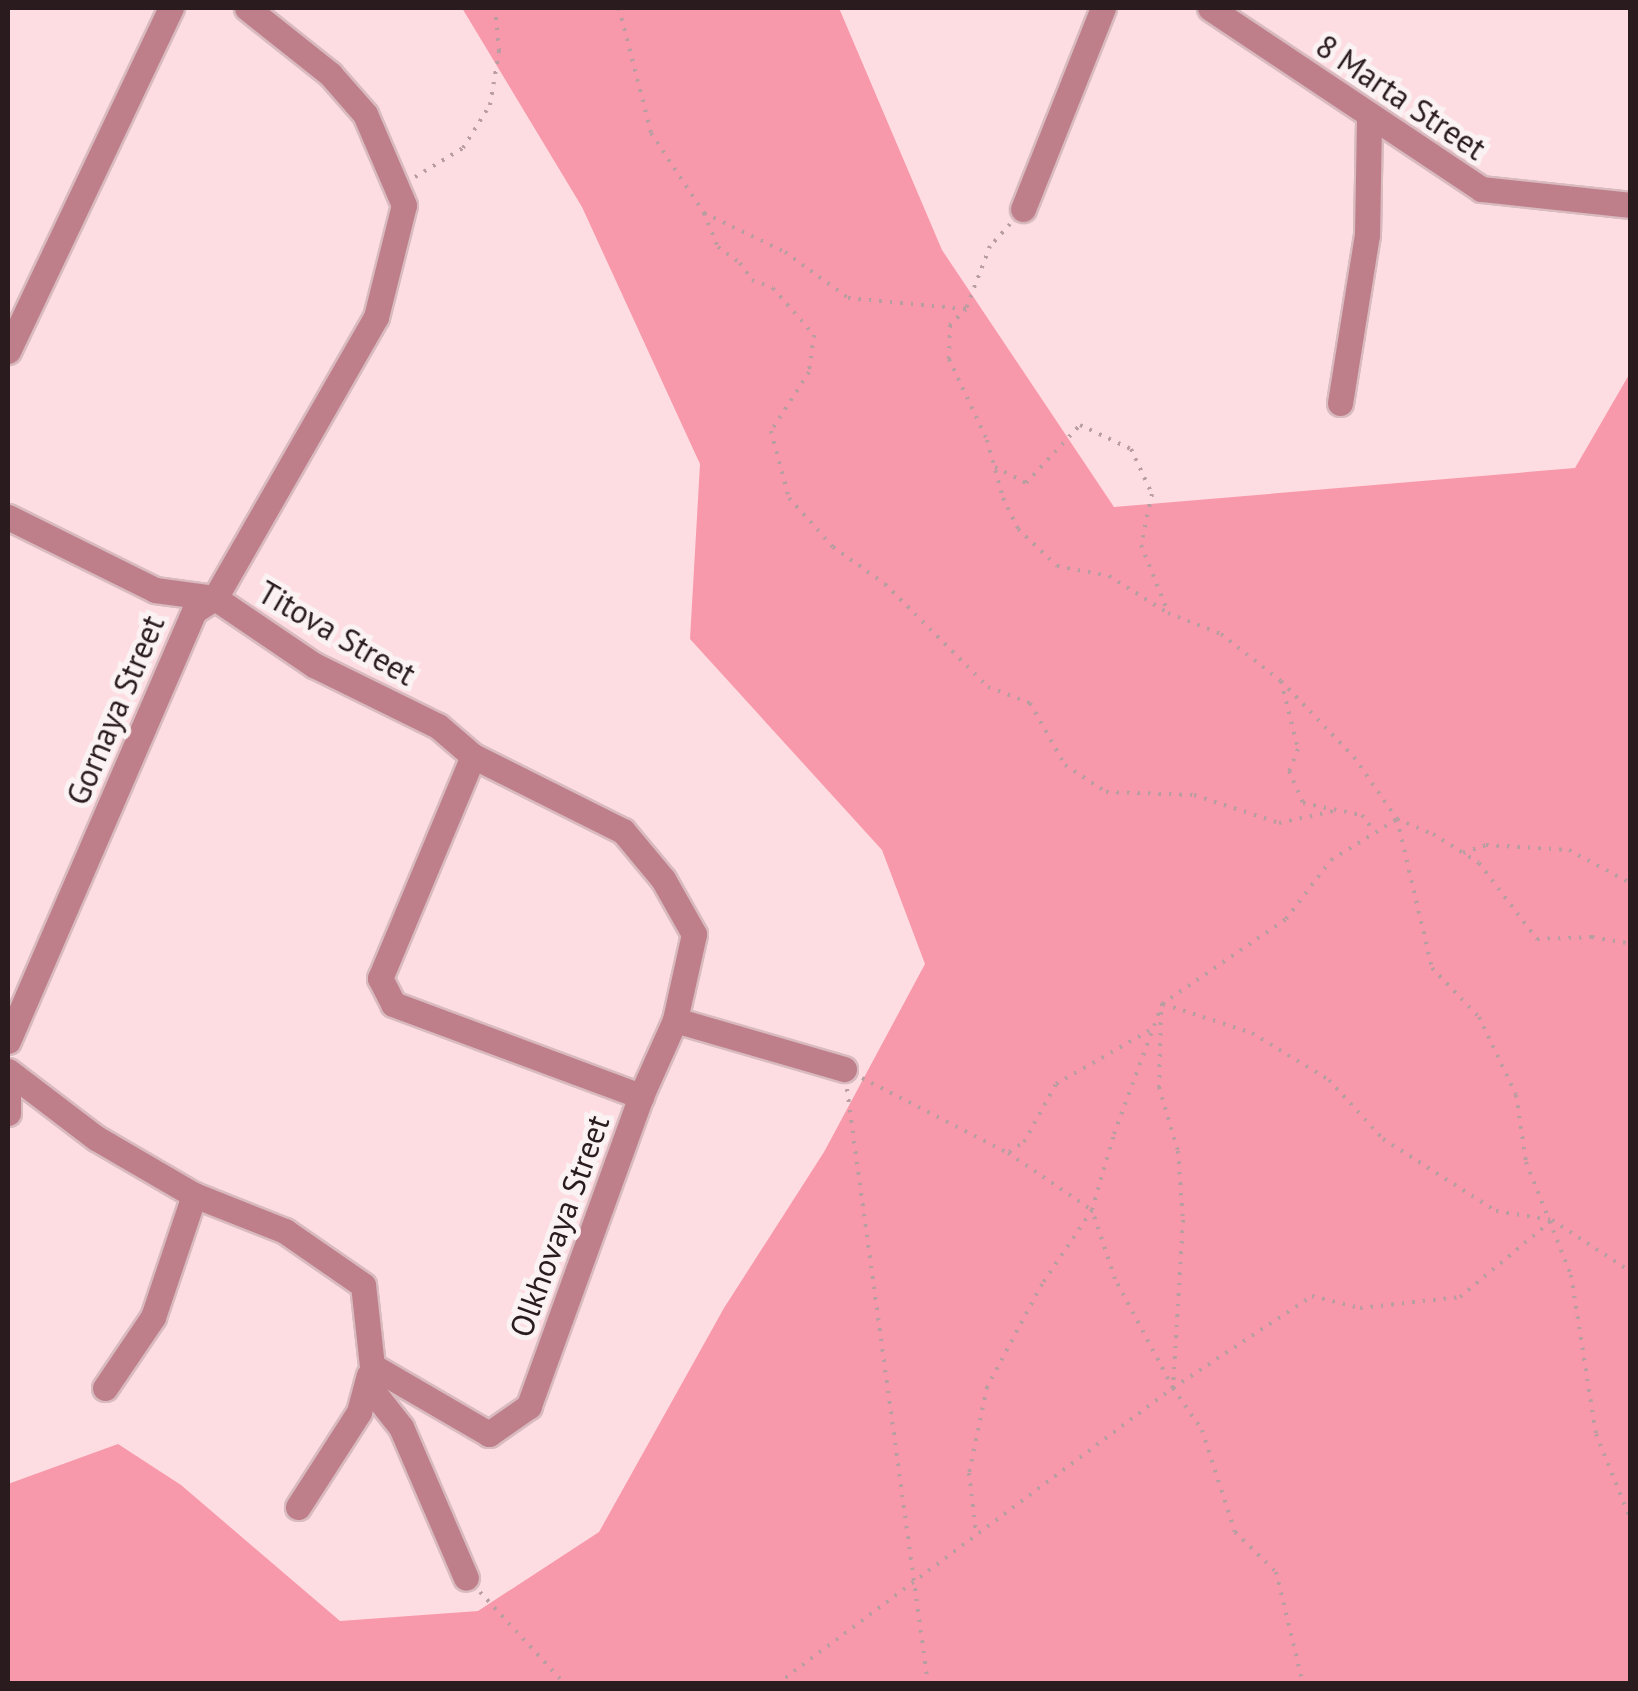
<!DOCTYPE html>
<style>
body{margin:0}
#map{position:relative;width:1638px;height:1691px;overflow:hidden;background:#fedde2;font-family:"PT Sans",sans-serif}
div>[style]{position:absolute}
.forest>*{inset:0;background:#f899ab}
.path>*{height:4px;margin-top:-2px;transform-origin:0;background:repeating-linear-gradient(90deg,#b89da1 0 2.5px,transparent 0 10.5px)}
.roads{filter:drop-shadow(2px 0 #d8babf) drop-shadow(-2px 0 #d8babf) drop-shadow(0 2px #d8babf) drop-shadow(0 -2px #d8babf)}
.minor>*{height:25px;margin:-12.5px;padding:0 12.5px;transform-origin:12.5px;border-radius:12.5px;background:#be7f8a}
span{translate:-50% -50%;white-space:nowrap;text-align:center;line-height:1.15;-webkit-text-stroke:10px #faf2f3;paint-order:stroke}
.street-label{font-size:32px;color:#2a1b1e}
.frame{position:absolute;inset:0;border:10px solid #2a1b1e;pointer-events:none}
</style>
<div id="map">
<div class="forest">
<i style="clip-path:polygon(462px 8px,839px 8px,942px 250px,1114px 507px,1575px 468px,1630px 373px,1630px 1683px,8px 1683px,8px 1484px,118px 1444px,181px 1485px,340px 1621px,478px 1611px,599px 1532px,724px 1308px,824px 1152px,925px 964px,882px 850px,690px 639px,700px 464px,582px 207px)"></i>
</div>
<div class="path">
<i style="left:619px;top:8px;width:129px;rotate:75.6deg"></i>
<i style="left:651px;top:133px;width:96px;rotate:56.5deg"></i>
<i style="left:704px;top:213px;width:90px;rotate:25.7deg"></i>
<i style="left:785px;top:252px;width:78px;rotate:36.1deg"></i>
<i style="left:848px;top:298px;width:119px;rotate:5.3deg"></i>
<i style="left:415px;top:177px;width:56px;rotate:-31.1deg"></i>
<i style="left:463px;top:148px;width:51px;rotate:-57.9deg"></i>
<i style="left:490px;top:105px;width:55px;rotate:-80.5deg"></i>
<i style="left:499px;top:51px;width:43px;rotate:-95.3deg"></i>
<i style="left:704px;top:213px;width:37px;rotate:68deg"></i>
<i style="left:718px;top:247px;width:27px;rotate:36deg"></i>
<i style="left:740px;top:263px;width:21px;rotate:55deg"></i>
<i style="left:752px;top:280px;width:22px;rotate:21deg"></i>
<i style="left:773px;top:288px;width:62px;rotate:48.9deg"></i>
<i style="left:814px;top:335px;width:37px;rotate:98deg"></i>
<i style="left:809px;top:372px;width:70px;rotate:122.8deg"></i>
<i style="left:771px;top:431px;width:69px;rotate:75deg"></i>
<i style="left:789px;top:498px;width:66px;rotate:48.1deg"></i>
<i style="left:833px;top:547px;width:64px;rotate:35.4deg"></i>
<i style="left:885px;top:584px;width:146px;rotate:45deg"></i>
<i style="left:988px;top:687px;width:45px;rotate:20.9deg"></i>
<i style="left:1030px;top:703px;width:71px;rotate:60.6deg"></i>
<i style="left:1065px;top:765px;width:49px;rotate:33.4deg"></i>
<i style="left:1106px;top:792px;width:88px;rotate:2deg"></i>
<i style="left:1194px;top:795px;width:89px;rotate:18.2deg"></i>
<i style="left:1279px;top:823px;width:60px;rotate:-12.4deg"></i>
<i style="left:1010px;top:224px;width:30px;rotate:132deg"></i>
<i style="left:990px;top:246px;width:67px;rotate:110.9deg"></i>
<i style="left:966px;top:309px;width:23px;rotate:135deg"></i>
<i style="left:950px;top:325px;width:34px;rotate:92deg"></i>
<i style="left:949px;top:359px;width:89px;rotate:64.9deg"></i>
<i style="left:987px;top:440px;width:60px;rotate:74.6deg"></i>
<i style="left:1003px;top:498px;width:34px;rotate:64deg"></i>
<i style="left:1018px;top:529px;width:54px;rotate:43.5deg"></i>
<i style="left:1057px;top:566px;width:53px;rotate:10.9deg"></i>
<i style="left:1109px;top:576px;width:70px;rotate:32.1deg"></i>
<i style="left:1168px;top:613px;width:57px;rotate:21.6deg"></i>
<i style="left:1221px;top:634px;width:76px;rotate:38.1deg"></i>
<i style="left:1281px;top:681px;width:70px;rotate:76deg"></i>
<i style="left:1298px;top:749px;width:24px;rotate:112deg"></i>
<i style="left:1289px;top:771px;width:35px;rotate:66deg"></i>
<i style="left:1303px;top:803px;width:60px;rotate:11.5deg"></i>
<i style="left:1362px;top:815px;width:20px;rotate:53deg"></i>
<i style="left:995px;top:467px;width:35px;rotate:27deg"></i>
<i style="left:1026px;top:483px;width:79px;rotate:-47deg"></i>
<i style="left:1080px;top:425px;width:56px;rotate:25.2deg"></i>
<i style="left:1131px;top:449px;width:50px;rotate:65deg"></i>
<i style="left:1152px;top:494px;width:52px;rotate:102.2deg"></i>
<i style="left:1141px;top:545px;width:72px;rotate:68.1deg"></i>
<i style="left:1281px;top:681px;width:105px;rotate:46.2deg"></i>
<i style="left:1354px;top:757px;width:75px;rotate:55.3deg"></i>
<i style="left:1397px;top:819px;width:153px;rotate:76.8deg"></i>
<i style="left:1432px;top:968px;width:68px;rotate:46.2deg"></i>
<i style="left:1479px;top:1017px;width:86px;rotate:64.6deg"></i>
<i style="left:1516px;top:1095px;width:68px;rotate:81.5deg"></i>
<i style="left:1526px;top:1162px;width:122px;rotate:68.3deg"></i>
<i style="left:1571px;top:1275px;width:161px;rotate:81.1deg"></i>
<i style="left:1596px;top:1434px;width:91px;rotate:68deg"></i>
<i style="left:1463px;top:853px;width:24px;rotate:-19deg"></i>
<i style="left:1486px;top:845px;width:83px;rotate:3.4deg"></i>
<i style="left:1569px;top:850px;width:69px;rotate:28.4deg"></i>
<i style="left:1163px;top:1004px;width:94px;rotate:18deg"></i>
<i style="left:1252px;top:1033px;width:90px;rotate:31.4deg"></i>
<i style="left:1329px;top:1080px;width:80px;rotate:47.5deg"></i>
<i style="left:1383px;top:1139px;width:134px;rotate:32.5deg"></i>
<i style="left:1496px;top:1211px;width:57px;rotate:9.1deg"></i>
<i style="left:1552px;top:1220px;width:93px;rotate:33.2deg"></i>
<i style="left:1161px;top:1012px;width:75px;rotate:91.5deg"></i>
<i style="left:1159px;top:1087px;width:67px;rotate:73.5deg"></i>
<i style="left:1178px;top:1151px;width:69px;rotate:85.9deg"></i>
<i style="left:1183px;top:1220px;width:168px;rotate:93.4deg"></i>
<i style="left:1173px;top:1388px;width:51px;rotate:55.4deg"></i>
<i style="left:1202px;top:1430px;width:107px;rotate:72.1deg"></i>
<i style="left:1235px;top:1532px;width:57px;rotate:44.3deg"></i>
<i style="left:1276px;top:1572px;width:115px;rotate:76.4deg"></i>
<i style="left:862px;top:1078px;width:164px;rotate:27.2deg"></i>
<i style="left:1008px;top:1153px;width:102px;rotate:34.2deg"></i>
<i style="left:1092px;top:1210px;width:89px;rotate:124deg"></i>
<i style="left:1042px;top:1284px;width:117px;rotate:118.1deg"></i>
<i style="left:987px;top:1387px;width:88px;rotate:101.8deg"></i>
<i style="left:969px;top:1473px;width:60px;rotate:83.3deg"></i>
<i style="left:847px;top:1089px;width:600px;rotate:82.25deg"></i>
<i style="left:1009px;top:1152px;width:18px;rotate:-34deg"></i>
<i style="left:1024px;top:1142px;width:66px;rotate:-61.1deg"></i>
<i style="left:1056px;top:1084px;width:111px;rotate:-29.8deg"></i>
<i style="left:1173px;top:1388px;width:167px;rotate:-33.5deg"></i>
<i style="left:1312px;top:1296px;width:49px;rotate:14deg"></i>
<i style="left:1360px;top:1308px;width:101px;rotate:-6.3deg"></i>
<i style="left:1460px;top:1297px;width:119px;rotate:-39.9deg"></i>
<i style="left:480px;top:1592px;width:125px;rotate:47.3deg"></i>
<i style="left:777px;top:1684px;width:494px;rotate:-36.8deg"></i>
<i style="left:1173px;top:1388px;width:123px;rotate:-118deg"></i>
<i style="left:1115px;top:1279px;width:73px;rotate:-108.4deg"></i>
<i style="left:1092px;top:1210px;width:79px;rotate:-73.9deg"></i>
<i style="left:1114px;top:1134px;width:139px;rotate:-69.7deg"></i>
<i style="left:1162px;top:1004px;width:150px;rotate:-34.4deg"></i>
<i style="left:1286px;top:919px;width:74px;rotate:-52.7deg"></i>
<i style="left:1331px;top:860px;width:78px;rotate:-31.8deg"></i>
<i style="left:1397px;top:819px;width:39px;rotate:23deg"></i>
<i style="left:1433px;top:834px;width:54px;rotate:32.2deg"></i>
<i style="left:1479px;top:863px;width:96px;rotate:52.7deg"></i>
<i style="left:1537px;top:939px;width:55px;rotate:-2.1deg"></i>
<i style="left:1592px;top:937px;width:39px;rotate:10deg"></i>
</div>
<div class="roads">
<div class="minor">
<i style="left:1210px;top:8px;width:326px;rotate:33.7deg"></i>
<i style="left:1481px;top:189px;width:150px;rotate:6.1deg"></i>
<i style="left:1023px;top:209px;width:216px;rotate:-68.3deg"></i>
<i style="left:8px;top:351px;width:380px;rotate:-64.6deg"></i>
<i style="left:1340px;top:403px;width:170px;rotate:-80.9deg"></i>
<i style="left:1367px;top:235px;width:119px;rotate:-89deg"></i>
<i style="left:8px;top:517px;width:164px;rotate:26.4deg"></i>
<i style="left:155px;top:590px;width:61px;rotate:7.6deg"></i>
<i style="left:215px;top:598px;width:120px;rotate:34.1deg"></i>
<i style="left:314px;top:665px;width:138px;rotate:26.2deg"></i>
<i style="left:438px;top:726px;width:46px;rotate:40.6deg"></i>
<i style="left:473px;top:756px;width:168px;rotate:26.6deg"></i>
<i style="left:623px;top:831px;width:62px;rotate:50.2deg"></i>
<i style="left:663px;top:879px;width:63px;rotate:60.6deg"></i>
<i style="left:694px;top:934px;width:88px;rotate:102.5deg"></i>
<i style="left:675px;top:1020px;width:83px;rotate:114.1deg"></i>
<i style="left:641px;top:1096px;width:330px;rotate:109.9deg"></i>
<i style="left:529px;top:1406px;width:49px;rotate:145deg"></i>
<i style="left:489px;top:1434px;width:135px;rotate:-149.8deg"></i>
<i style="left:372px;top:1366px;width:81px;rotate:-96.3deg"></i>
<i style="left:363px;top:1285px;width:95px;rotate:-145.3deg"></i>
<i style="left:285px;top:1231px;width:98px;rotate:-158.4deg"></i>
<i style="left:194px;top:1195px;width:113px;rotate:-149.8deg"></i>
<i style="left:96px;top:1138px;width:111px;rotate:-142.7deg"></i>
<i style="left:473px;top:756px;width:241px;rotate:112.7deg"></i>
<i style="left:380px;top:978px;width:29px;rotate:63deg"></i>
<i style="left:393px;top:1004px;width:265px;rotate:20.4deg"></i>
<i style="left:675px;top:1020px;width:176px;rotate:16.2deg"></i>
<i style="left:8px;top:1041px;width:469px;rotate:-66.6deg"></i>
<i style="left:194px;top:611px;width:25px;rotate:-32deg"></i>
<i style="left:215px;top:598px;width:324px;rotate:-60.2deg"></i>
<i style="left:376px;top:317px;width:115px;rotate:-76deg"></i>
<i style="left:404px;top:205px;width:99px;rotate:-113.2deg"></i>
<i style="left:365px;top:114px;width:53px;rotate:-131.2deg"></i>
<i style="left:330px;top:74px;width:106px;rotate:-141.5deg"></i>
<i style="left:8px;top:1088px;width:25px;rotate:90deg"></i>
<i style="left:367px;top:1384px;width:55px;rotate:51.7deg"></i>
<i style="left:401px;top:1427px;width:164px;rotate:66.7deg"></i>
<i style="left:105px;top:1388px;width:86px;rotate:-55.9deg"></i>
<i style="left:153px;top:1317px;width:129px;rotate:-71.4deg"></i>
<i style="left:298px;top:1507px;width:113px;rotate:-57.3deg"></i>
<i style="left:359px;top:1412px;width:38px;rotate:-75deg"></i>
</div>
</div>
<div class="street-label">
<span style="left:1401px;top:97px;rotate:34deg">8 Marta Street</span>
<span style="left:337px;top:633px;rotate:30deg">Titova Street</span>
<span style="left:115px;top:710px;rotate:-67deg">Gornaya Street</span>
<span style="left:559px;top:1226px;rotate:-70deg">Olkhovaya Street</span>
</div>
<div class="frame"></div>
</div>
